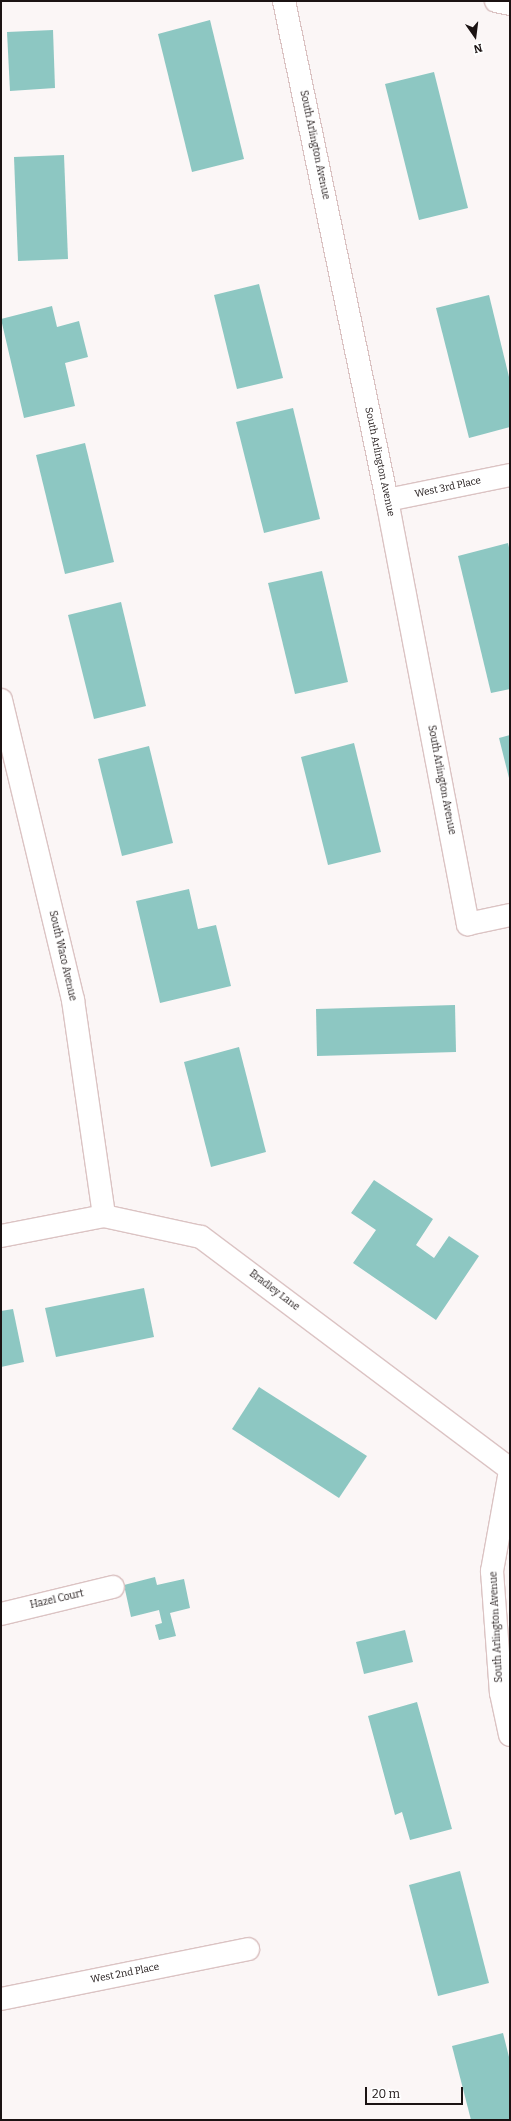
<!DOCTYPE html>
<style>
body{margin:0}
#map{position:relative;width:511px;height:2121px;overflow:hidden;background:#fbf6f6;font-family:Bitter,serif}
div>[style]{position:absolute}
.building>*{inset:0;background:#8dc7c2}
.roads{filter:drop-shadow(1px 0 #dbc3c3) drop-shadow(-1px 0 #dbc3c3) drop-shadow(0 1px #dbc3c3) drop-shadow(0 -1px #dbc3c3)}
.street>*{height:22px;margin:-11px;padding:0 11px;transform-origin:11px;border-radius:11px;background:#fff}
.secondary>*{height:22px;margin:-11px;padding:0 11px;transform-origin:11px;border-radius:11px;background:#fff}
span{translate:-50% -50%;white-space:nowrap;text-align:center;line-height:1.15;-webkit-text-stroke:4px #fff;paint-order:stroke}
.street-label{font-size:10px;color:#1b1313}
.frame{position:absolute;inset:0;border:2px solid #1b1313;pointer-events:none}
.north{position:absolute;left:455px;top:16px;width:40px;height:40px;-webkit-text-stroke:3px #fff;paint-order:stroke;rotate:166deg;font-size:11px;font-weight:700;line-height:16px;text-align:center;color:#1b1313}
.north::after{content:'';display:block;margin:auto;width:14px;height:18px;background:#1b1313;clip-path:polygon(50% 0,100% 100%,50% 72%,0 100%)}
.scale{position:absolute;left:365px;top:2087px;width:98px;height:18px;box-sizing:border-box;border:2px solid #1b1313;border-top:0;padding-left:5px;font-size:12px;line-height:14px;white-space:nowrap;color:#1b1313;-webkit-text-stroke:3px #fff;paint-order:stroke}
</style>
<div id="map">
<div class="building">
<i style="clip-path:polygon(210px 20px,244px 159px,192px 172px,158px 34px)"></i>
<i style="clip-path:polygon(53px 30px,55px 88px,10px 91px,7px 32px)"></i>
<i style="clip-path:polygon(434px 72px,468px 208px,419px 220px,385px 84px)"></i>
<i style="clip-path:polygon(64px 155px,68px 259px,18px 261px,14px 157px)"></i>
<i style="clip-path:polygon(259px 284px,283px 378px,237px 389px,214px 295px)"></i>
<i style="clip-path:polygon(489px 295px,510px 381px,510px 427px,469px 438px,436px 308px)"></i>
<i style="clip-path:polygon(52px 306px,57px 327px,79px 321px,88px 357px,65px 363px,75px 406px,24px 418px,1px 319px)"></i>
<i style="clip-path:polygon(293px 408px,320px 519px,264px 533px,236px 422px)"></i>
<i style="clip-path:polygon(85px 443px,114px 562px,65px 574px,36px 455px)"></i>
<i style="clip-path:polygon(508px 543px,510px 552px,510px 689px,491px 693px,458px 556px)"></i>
<i style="clip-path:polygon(322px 571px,348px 682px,295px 694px,268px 583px)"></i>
<i style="clip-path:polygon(121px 602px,146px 706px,94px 719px,68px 615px)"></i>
<i style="clip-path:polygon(510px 735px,510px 778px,509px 778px,499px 738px)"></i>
<i style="clip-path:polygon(354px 743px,381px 852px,328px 865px,301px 757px)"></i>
<i style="clip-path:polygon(149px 746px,173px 843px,122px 856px,98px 759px)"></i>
<i style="clip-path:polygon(189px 889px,198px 929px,216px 925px,231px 986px,160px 1003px,136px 901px)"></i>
<i style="clip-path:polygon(455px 1005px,456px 1052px,317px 1056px,316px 1009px)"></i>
<i style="clip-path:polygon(239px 1047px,266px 1152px,211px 1167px,184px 1062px)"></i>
<i style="clip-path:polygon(374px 1180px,433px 1219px,416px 1245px,434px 1258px,449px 1236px,479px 1256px,436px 1320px,353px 1263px,376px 1230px,351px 1213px)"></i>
<i style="clip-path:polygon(144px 1288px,154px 1337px,56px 1357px,45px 1308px)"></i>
<i style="clip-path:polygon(13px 1309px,24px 1362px,1px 1367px,1px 1311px)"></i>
<i style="clip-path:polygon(259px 1387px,367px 1456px,339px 1498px,232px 1429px)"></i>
<i style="clip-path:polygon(155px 1577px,157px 1585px,184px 1579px,190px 1608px,170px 1613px,176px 1636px,159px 1640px,155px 1625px,162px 1623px,159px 1610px,131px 1617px,124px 1585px)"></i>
<i style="clip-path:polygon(405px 1630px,413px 1662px,364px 1674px,356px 1642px)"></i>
<i style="clip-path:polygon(417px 1702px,452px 1829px,410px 1840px,402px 1812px,395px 1815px,368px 1716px)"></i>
<i style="clip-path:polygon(460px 1871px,489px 1983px,438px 1996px,409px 1885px)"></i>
<i style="clip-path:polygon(503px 2033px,510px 2061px,510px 2120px,471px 2120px,452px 2046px)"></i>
</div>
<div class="roads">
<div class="street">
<i style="left:284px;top:1px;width:510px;rotate:78.34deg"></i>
<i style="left:387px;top:500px;width:432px;rotate:79.2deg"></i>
<i style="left:468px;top:924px;width:43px;rotate:-12.1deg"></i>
<i style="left:387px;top:500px;width:126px;rotate:-11.5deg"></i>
<i style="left:1px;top:700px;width:309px;rotate:76.5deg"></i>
<i style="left:73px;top:1000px;width:218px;rotate:81.8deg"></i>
<i style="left:1px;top:1236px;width:105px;rotate:-11deg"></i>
<i style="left:104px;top:1216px;width:99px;rotate:12.2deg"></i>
<i style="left:201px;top:1237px;width:386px;rotate:36.9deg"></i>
<i style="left:510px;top:1471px;width:102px;rotate:100.2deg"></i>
<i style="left:492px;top:1571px;width:122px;rotate:85.8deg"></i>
<i style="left:501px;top:1693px;width:43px;rotate:77.9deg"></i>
<i style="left:1px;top:1614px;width:115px;rotate:-13.6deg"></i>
<i style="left:1px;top:1999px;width:252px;rotate:-11.4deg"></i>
</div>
<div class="secondary">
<i style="left:496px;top:1px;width:14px;rotate:12deg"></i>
</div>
</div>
<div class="street-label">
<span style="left:314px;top:145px;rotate:78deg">South Arlington Avenue</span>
<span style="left:379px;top:462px;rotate:78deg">South Arlington Avenue</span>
<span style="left:448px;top:488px;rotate:-12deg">West 3rd Place</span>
<span style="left:441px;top:780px;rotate:79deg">South Arlington Avenue</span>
<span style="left:62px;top:956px;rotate:77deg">South Waco Avenue</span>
<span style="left:274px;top:1291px;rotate:37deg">Bradley Lane</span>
<span style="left:57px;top:1600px;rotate:-13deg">Hazel Court</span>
<span style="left:497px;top:1627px;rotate:-93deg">South Arlington Avenue</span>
<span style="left:125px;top:1974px;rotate:-11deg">West 2nd Place</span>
</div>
<div class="frame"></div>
<div class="north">N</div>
<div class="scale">20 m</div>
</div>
